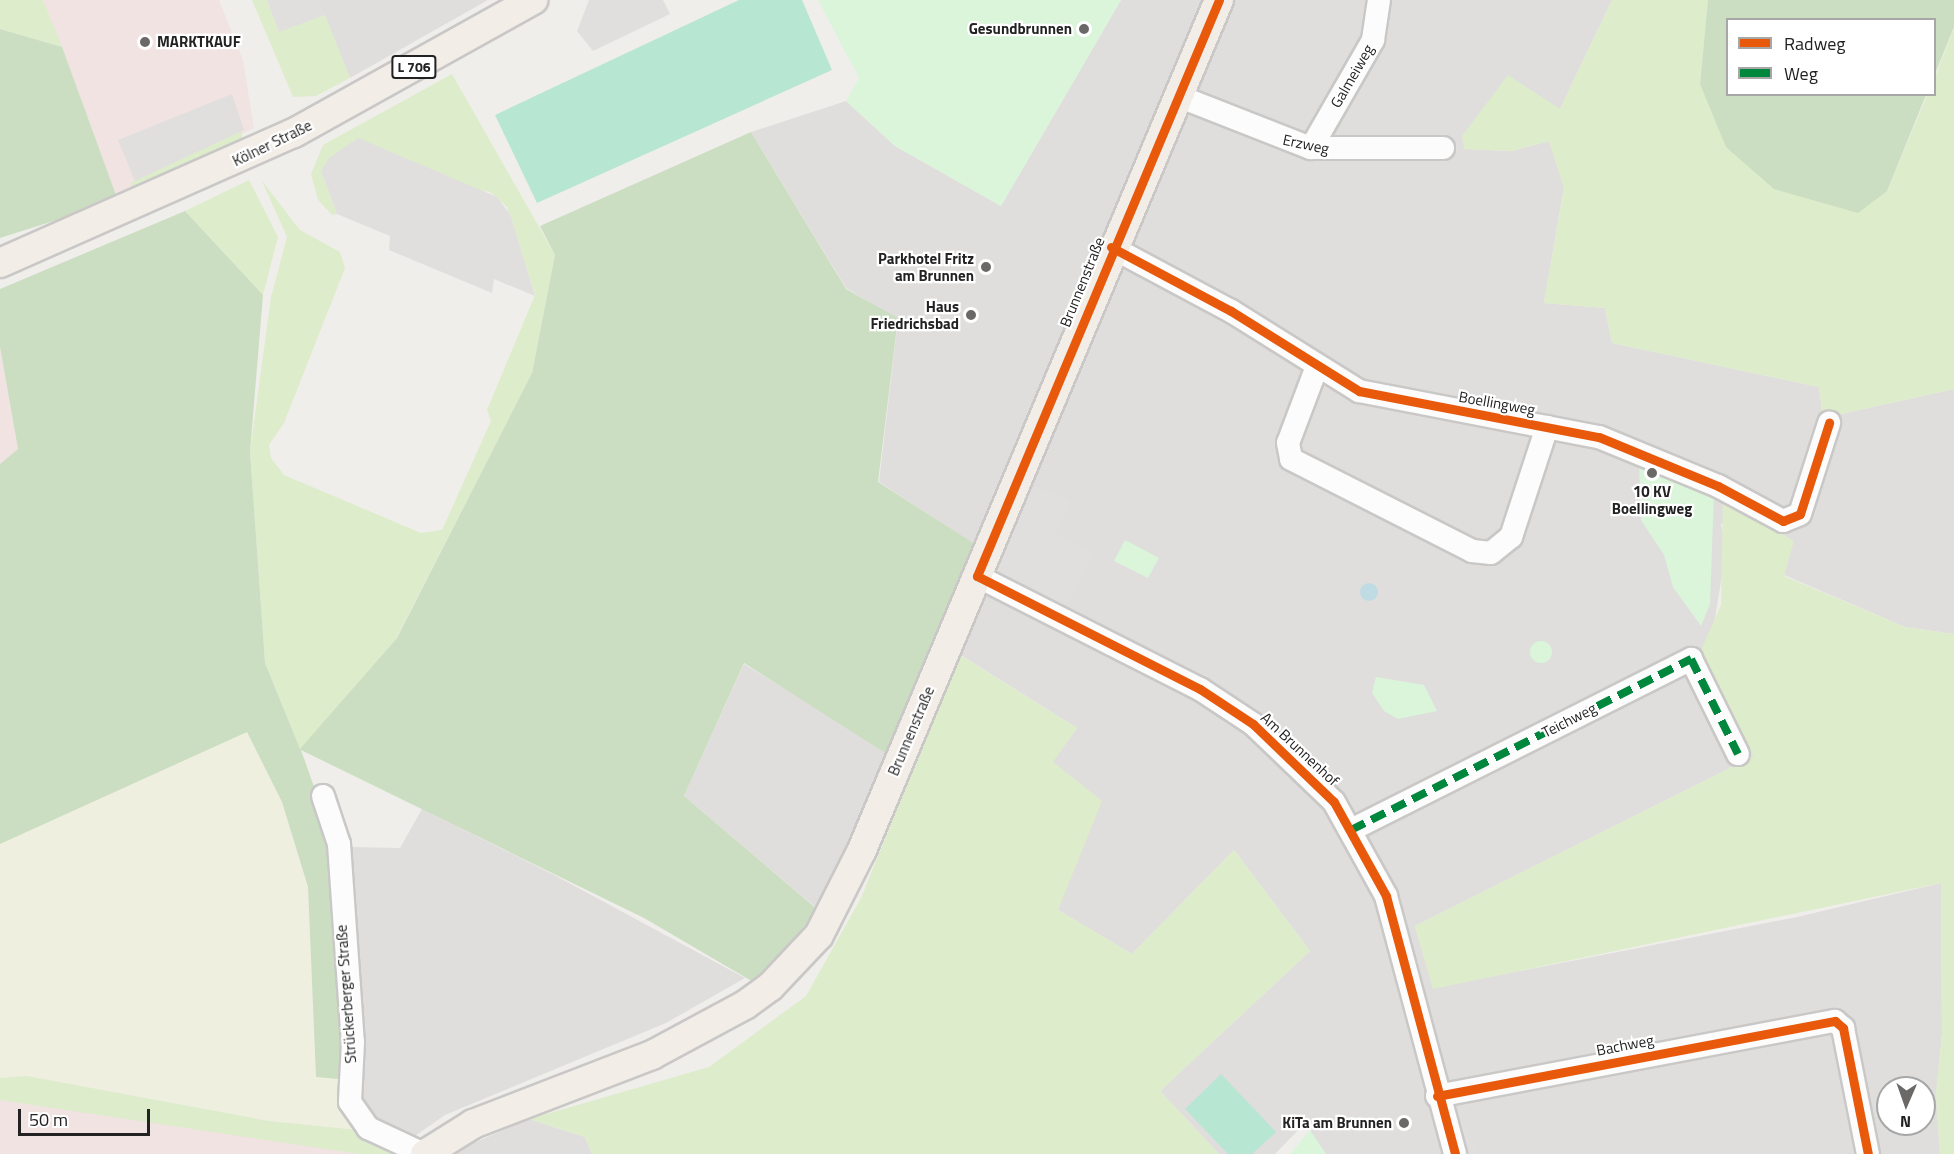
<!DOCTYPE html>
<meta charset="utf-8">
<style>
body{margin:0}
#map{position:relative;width:1954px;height:1154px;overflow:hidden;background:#f0eeeb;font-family:"Titillium Web",sans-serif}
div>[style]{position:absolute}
.residential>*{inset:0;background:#dfdedc}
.commercial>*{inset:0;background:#f1e3e1}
.farmland>*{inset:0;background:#efefdf}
.grass>*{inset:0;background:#ddeccb}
.forest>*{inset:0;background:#cbdec1}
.park>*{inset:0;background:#daf5da}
.round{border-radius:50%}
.pitch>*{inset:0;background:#b7e6d2}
.parking>*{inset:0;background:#e0dfde}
.water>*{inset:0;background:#bfdbe3}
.roads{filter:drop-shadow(2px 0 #c9c8c7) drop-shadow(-2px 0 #c9c8c7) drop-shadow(0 2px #c9c8c7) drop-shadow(0 -2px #c9c8c7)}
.minor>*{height:22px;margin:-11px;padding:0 11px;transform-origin:11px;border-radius:11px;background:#fdfcfc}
.major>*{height:28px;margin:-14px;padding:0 14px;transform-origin:14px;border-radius:14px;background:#f3ede7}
.quiet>*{height:8px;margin-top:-4px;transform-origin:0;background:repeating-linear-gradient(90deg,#00873e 0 15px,transparent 0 23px)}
.cycleway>*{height:9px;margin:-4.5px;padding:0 4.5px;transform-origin:4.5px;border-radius:4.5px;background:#e8590c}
.dots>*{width:16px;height:16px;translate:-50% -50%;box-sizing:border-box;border:3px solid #fff;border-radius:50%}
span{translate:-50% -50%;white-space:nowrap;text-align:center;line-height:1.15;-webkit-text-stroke:4.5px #fff;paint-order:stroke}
.shield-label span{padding:2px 4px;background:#fff;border:2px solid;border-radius:4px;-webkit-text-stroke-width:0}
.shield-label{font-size:14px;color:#222;font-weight:700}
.poi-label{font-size:15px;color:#222;font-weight:700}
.right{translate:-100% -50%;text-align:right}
.left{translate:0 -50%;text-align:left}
.street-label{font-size:15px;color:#222}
.legend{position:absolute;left:1726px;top:18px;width:210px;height:78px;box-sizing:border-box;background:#fff;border:2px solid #a7a7a7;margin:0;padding:8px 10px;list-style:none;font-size:18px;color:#222}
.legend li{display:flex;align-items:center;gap:12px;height:30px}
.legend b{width:30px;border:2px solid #a7a7a7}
.north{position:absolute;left:1876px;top:1076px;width:60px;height:60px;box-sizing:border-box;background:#fff;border:2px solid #a7a7a7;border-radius:50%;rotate:182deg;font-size:16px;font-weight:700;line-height:24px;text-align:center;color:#222}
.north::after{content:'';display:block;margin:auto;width:21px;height:27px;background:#6a6968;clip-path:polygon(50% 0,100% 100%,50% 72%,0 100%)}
.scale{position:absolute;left:18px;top:1109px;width:132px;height:27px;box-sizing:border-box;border:3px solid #222;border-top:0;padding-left:8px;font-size:18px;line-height:21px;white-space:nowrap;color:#222;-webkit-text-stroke:4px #fff;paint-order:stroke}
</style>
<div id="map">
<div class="residential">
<i style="clip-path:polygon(318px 0,488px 0,350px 78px)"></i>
<i style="clip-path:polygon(evenodd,1121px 0,1612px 0,1560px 109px,1464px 149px,1512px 151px,1549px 141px,1564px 187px,1544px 303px,1605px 308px,1612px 343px,1819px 387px,1823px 418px,1954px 389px,1954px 634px,1905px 627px,1784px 575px,1721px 523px,1726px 551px,1714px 624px,1733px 720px,1754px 756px,1415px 926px,1433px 988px,1797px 917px,1941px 883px,1942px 1034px,1936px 1094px,1940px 1154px,1326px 1154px,1304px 1124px,1275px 1154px,1219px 1154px,1160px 1091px,1310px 951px,1234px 850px,1132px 954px,1058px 910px,1076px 856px,1052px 762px,1077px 728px,935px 639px,979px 547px,879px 482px,898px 319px,846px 288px,751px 132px,846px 101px,895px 146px,1001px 206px,1121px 0,1888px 1088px,1924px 1088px,1924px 1124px,1888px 1124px,1888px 1088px)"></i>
<i style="clip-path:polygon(744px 664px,899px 759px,827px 917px,684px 796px)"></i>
<i style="clip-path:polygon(422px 809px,556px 876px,745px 978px,666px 1023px,445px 1115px,405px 1143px,387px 1134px,356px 1103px,347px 847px,400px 848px)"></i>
<i style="clip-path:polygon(529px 1119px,585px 1137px,592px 1154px,448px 1154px)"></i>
</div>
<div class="commercial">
<i style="clip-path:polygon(43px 0,219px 0,243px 60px,254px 128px,116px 195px)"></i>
<i style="clip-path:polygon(0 347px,18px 449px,0 464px)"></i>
<i style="clip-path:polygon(0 1100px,35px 1101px,359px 1154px,0 1154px)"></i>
</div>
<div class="farmland">
<i style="clip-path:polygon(247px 732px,282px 802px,308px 887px,316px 1077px,349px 1080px,368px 1131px,269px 1121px,27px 1076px,0 1078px,0 844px)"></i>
</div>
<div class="grass">
<i style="clip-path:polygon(0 0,43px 0,62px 47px,0 29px)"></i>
<i style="clip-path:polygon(252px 0,267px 0,279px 31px,325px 15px,350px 78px,316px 96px,293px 97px)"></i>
<i style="clip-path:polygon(1612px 0,1708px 0,1700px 84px,1887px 191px,1927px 95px,1934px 94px,1935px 77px,1954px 28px,1954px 389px,1823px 418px,1819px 387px,1612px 343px,1605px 308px,1544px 303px,1564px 188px,1549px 141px,1512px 151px,1464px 149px,1462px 136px,1508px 75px,1560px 109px)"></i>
<i style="clip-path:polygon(452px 74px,555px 255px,532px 373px,396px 639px,300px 750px,265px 663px,250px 452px,271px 297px,287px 237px,262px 181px,300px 230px,340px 252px,345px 268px,284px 423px,269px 445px,271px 458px,284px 475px,421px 533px,442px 530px,491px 421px,487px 410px,535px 295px,507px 207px,490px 192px,321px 171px,337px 214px,332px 215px,318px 200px,311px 174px,323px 145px)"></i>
<i style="clip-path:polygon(242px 130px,242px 139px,132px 187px,131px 182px)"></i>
<i style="clip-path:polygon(249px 180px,278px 237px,263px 295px,185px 211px)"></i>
<i style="clip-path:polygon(1723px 499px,1794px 541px,1784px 576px,1905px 627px,1954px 634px,1954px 1154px,1940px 1154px,1936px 1094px,1942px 1034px,1941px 883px,1433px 989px,1415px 926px,1754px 756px,1698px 657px,1721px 605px)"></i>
<i style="clip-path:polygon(960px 655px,1077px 728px,1053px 762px,1102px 801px,1058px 910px,1132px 954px,1234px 850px,1310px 951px,1160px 1091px,1219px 1154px,592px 1154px,585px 1137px,529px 1119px,709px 1067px,806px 996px,861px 898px)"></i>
<i style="clip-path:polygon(27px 1076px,269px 1121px,368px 1131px,404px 1154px,359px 1154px,0 1100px,0 1078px)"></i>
</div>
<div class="forest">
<i style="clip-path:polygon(1708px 0,1954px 0,1954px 27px,1935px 74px,1934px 20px,1728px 20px,1728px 94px,1926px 95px,1887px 191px,1858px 213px,1774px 189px,1726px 147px,1700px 84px)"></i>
<i style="clip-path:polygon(0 29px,62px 47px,116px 195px,110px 203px,0 238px)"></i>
<i style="clip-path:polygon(751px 132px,846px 289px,898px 318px,878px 482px,975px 544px,887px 754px,744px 663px,684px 796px,818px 910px,755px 983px,644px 918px,301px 750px,333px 841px,349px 1080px,316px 1077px,308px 887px,282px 802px,247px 732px,0 844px,0 464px,18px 449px,0 347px,0 289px,185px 211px,263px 295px,250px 452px,265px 663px,300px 749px,397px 638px,532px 373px,555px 255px,540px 226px)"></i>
</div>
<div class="park">
<i style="clip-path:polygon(818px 0,1121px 0,1001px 206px,895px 146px,846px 101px,859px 78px)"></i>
<i style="clip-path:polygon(1639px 462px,1714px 493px,1710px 604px,1701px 626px,1673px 587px,1664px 555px,1641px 520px)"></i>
<i style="clip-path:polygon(1125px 540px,1159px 558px,1148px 578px,1114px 561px)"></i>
<i class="round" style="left:1530px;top:641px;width:22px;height:22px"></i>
<i style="clip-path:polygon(1376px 677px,1424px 685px,1437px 711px,1398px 719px,1384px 711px,1372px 693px)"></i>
<i style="clip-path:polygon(1310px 1130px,1326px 1154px,1290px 1154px)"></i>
</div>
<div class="pitch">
<i style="clip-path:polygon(739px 0,802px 0,832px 70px,537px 203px,495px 115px)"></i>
<i style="clip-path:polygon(1221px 1074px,1276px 1132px,1252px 1154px,1228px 1154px,1185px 1109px)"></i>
</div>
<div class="parking">
<i style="clip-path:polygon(267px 0,319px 0,325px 15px,279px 32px)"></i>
<i style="clip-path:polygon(589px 0,663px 0,670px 14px,593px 51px,577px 31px)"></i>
<i style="clip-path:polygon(232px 94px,244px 130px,135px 181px,118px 140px)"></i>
<i style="clip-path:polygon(358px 138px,497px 197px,510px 214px,535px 296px,494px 279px,492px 293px,389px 250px,390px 236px,337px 214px,321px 171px,329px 158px)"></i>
<i style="clip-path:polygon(1030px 485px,1071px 500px,1055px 535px,1093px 554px,1065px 611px,993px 576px)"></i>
<i style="clip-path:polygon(1459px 1114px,1473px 1147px,1477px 1154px,1465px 1154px,1450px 1118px)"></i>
</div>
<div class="water">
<i class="round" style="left:1360px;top:583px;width:18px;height:18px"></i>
</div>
<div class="roads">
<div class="minor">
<i style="left:1178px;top:96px;width:143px;rotate:21.4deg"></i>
<i style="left:1311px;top:148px;width:132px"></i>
<i style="left:1311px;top:148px;width:125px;rotate:-60.1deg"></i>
<i style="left:1373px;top:40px;width:40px;rotate:-81.5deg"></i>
<i style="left:1111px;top:247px;width:136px;rotate:28.1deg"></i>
<i style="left:1231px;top:311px;width:151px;rotate:32deg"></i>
<i style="left:1359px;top:391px;width:244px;rotate:10.9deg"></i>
<i style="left:1599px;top:437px;width:129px;rotate:22.4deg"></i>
<i style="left:1718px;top:486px;width:74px;rotate:28.3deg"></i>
<i style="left:1783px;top:521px;width:18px;rotate:-22deg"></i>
<i style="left:1800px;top:514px;width:96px;rotate:-72.3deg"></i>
<i style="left:1316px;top:369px;width:79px;rotate:110.7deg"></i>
<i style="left:1288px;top:443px;width:16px;rotate:79deg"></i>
<i style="left:1291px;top:459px;width:203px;rotate:26.9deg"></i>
<i style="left:1472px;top:551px;width:19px;rotate:6deg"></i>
<i style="left:1491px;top:553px;width:26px;rotate:-39deg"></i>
<i style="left:1511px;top:537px;width:116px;rotate:-71.9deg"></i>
<i style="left:977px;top:576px;width:250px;rotate:26.9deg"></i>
<i style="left:1200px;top:689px;width:64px;rotate:33.4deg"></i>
<i style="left:1253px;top:724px;width:112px;rotate:43.9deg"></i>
<i style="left:1334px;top:802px;width:107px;rotate:61deg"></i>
<i style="left:1386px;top:896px;width:267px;rotate:75deg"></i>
<i style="left:323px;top:796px;width:51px;rotate:71.6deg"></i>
<i style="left:339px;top:844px;width:198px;rotate:86deg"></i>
<i style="left:353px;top:1042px;width:60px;rotate:92.9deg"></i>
<i style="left:350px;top:1102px;width:32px;rotate:55deg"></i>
<i style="left:368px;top:1128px;width:62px;rotate:24.9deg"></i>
<i style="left:1351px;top:830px;width:381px;rotate:-26.7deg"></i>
<i style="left:1691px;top:659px;width:106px;rotate:63.7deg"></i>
<i style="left:1437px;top:1096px;width:405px;rotate:-10.7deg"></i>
<i style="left:1835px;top:1021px;width:11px;rotate:41deg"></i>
<i style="left:1843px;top:1028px;width:128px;rotate:78.8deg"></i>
</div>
<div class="major">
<i style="left:0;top:263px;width:321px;rotate:-23.9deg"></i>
<i style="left:294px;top:133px;width:274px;rotate:-29.1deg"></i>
<i style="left:425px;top:1154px;width:57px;rotate:-32deg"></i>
<i style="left:473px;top:1124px;width:192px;rotate:-21.1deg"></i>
<i style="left:652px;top:1055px;width:106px;rotate:-28.3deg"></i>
<i style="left:745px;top:1005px;width:31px;rotate:-36deg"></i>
<i style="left:770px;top:987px;width:71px;rotate:-46.7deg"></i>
<i style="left:819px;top:935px;width:95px;rotate:-63.2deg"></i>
<i style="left:862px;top:850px;width:922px;rotate:-67.22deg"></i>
</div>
</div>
<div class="quiet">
<i style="left:1351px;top:830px;width:381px;rotate:-26.7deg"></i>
<i style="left:1691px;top:659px;width:106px;rotate:63.7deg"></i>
</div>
<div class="cycleway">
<i style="left:1219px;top:0;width:625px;rotate:112.79deg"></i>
<i style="left:977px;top:576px;width:250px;rotate:26.9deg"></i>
<i style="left:1200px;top:689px;width:64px;rotate:33.4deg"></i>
<i style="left:1253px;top:724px;width:112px;rotate:43.9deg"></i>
<i style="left:1334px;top:802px;width:107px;rotate:61deg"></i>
<i style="left:1386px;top:896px;width:267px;rotate:75deg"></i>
<i style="left:1111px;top:247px;width:136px;rotate:28.1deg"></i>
<i style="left:1231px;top:311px;width:151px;rotate:32deg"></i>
<i style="left:1359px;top:391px;width:244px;rotate:10.9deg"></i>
<i style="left:1599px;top:437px;width:129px;rotate:22.4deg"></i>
<i style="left:1718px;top:486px;width:74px;rotate:28.3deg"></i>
<i style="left:1783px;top:521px;width:18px;rotate:-22deg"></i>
<i style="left:1800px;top:514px;width:96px;rotate:-72.3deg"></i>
<i style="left:1437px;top:1096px;width:405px;rotate:-10.7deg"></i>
<i style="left:1835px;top:1021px;width:11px;rotate:41deg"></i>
<i style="left:1843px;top:1028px;width:128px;rotate:78.8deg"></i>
</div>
<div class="dots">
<i style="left:1084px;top:29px;background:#6a6968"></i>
<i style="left:145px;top:42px;background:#6a6968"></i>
<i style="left:986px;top:267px;background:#6a6968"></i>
<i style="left:971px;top:315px;background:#6a6968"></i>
<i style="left:1652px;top:473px;background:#6a6968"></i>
<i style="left:1404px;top:1123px;background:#6a6968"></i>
</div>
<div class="shield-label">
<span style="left:414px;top:67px">L 706</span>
</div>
<div class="poi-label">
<span class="right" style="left:1072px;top:29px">Gesundbrunnen</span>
<span class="left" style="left:157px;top:42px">MARKTKAUF</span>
<span class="right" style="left:974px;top:267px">Parkhotel Fritz<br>am Brunnen</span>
<span class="right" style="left:959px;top:315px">Haus<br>Friedrichsbad</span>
<span style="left:1652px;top:500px">10 KV<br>Boellingweg</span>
<span class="right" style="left:1392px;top:1123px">KiTa am Brunnen</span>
</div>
<div class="street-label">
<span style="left:1352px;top:76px;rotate:-60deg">Galmeiweg</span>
<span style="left:272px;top:143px;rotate:-26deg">Kölner Straße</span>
<span style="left:1306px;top:144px;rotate:12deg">Erzweg</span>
<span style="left:1082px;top:282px;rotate:-68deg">Brunnenstraße</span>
<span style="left:1497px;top:403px;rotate:10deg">Boellingweg</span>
<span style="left:1569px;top:720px;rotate:-27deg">Teichweg</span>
<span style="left:911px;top:731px;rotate:-67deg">Brunnenstraße</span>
<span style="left:1300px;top:749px;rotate:43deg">Am Brunnenhof</span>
<span style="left:346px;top:994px;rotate:-94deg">Strückerberger Straße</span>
<span style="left:1625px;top:1045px;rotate:-11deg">Bachweg</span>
</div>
<ul class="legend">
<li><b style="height:8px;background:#e8590c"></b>Radweg</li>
<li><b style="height:8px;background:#00873e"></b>Weg</li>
</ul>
<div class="north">N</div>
<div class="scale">50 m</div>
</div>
